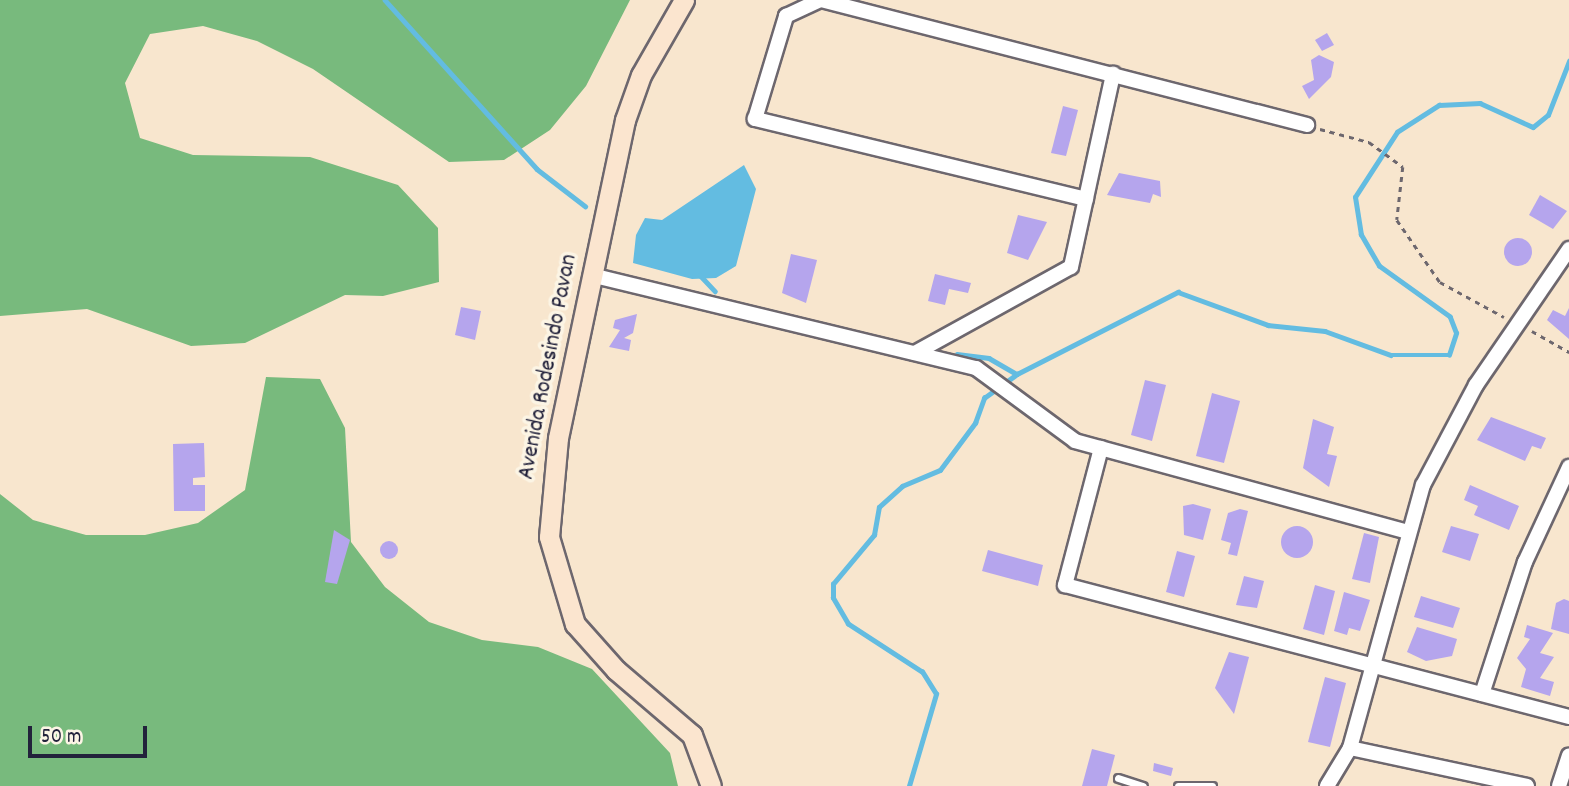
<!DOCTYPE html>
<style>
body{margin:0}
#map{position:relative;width:1569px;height:786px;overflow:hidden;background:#f8e6ce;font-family:Dekko,sans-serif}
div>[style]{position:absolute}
.forest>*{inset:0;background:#78ba7d}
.water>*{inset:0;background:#63bce1}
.stream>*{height:4.5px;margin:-2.25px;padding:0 2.25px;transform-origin:2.25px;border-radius:2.25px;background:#63bce1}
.building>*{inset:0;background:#b5a5ed}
.round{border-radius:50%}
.path>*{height:2.5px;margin-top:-1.25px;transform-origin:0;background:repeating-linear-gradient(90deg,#6d676e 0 5px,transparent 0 10px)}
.roads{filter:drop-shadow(2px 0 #6d676e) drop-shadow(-2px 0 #6d676e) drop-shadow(0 2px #6d676e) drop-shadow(0 -2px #6d676e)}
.service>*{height:7px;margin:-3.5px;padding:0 3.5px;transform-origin:3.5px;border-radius:3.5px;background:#fff}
.minor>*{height:14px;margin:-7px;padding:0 7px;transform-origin:7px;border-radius:7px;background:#fff}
.secondary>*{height:19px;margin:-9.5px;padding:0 9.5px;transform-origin:9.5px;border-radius:9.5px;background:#fbe5cf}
span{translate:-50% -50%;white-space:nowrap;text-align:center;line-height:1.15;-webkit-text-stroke:7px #fcf5e5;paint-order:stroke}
.street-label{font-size:24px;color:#22223b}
.scale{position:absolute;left:28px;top:726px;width:119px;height:32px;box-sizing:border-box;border:4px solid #22223b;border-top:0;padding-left:9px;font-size:21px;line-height:24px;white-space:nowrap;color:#22223b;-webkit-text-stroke:5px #fcf5e5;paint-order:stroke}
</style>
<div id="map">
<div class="forest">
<i style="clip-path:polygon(0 0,630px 0,586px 86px,550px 130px,504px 160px,449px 162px,313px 69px,257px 41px,203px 26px,150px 34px,125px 83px,140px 138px,193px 155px,310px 157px,398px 185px,438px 228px,439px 282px,383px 296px,345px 295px,245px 343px,191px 346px,87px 309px,0 316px)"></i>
<i style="clip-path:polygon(266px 377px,320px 379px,345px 428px,351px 542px,385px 587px,429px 622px,482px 640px,538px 647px,592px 669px,670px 753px,678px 786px,0 786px,0 494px,33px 520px,86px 535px,145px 535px,198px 523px,245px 490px)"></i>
</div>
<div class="water">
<i style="clip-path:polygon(744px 165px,756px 189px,736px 266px,716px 278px,692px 279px,633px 263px,636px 235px,645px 218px,662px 220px)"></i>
</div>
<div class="stream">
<i style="left:385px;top:0;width:227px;rotate:48deg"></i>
<i style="left:537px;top:169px;width:61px;rotate:37.6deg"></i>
<i style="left:700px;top:275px;width:22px;rotate:47deg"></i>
<i style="left:957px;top:354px;width:32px;rotate:7deg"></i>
<i style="left:989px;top:358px;width:32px;rotate:30deg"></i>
<i style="left:909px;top:786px;width:96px;rotate:-73.6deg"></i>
<i style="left:936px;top:694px;width:26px;rotate:-122deg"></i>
<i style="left:922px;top:672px;width:88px;rotate:-147deg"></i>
<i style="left:848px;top:624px;width:30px;rotate:-120deg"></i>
<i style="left:833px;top:598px;width:14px;rotate:-90deg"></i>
<i style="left:833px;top:584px;width:64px;rotate:-50.1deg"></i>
<i style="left:874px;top:535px;width:28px;rotate:-80deg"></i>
<i style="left:879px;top:507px;width:31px;rotate:-42deg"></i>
<i style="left:902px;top:486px;width:41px;rotate:-22.8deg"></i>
<i style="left:940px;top:470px;width:59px;rotate:-53.3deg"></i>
<i style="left:975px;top:423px;width:27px;rotate:-70deg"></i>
<i style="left:984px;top:398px;width:41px;rotate:-36deg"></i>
<i style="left:1017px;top:374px;width:181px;rotate:-27deg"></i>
<i style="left:1178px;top:292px;width:96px;rotate:20.1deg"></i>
<i style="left:1268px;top:325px;width:57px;rotate:6deg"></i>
<i style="left:1325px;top:331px;width:70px;rotate:20deg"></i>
<i style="left:1391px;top:355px;width:58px"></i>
<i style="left:1449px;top:355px;width:23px;rotate:-72deg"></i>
<i style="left:1456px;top:333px;width:17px;rotate:-111deg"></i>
<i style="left:1450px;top:317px;width:87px;rotate:-144.3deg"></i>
<i style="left:1379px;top:266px;width:36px;rotate:-120deg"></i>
<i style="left:1361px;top:235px;width:38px;rotate:-99deg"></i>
<i style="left:1355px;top:197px;width:77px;rotate:-57.1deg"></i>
<i style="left:1397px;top:132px;width:50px;rotate:-32.7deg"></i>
<i style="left:1439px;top:105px;width:41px;rotate:-2.8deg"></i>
<i style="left:1480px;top:103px;width:58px;rotate:24.4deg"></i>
<i style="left:1533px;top:127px;width:19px;rotate:-39deg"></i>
<i style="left:1548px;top:115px;width:58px;rotate:-68.7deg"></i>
</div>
<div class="building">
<i style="clip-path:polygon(1327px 33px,1334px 45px,1322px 51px,1315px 40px)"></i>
<i style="clip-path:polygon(1319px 55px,1334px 62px,1331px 77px,1309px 99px,1302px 86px,1314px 80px,1311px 60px)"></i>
<i style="clip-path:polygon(1063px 106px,1078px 110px,1066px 156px,1051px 153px)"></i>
<i style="clip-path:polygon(1119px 173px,1160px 181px,1161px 197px,1153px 194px,1150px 203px,1107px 195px)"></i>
<i style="clip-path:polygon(1540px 195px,1567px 211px,1553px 229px,1529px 215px)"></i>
<i style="clip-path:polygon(1018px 215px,1047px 222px,1028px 260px,1007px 253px)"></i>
<i class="round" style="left:1504px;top:238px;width:28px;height:28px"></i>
<i style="clip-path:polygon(791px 254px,817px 260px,806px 303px,782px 293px)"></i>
<i style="clip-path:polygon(935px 274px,971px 283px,968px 293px,949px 289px,945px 305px,928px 301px)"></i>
<i style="clip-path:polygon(461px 307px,481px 311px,475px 340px,455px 335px)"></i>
<i style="clip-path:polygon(1569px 308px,1569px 339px,1547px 320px,1553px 310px,1565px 316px)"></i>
<i style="clip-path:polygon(637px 314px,633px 333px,624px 338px,631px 340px,629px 351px,609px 347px,620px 330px,613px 328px,615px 320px)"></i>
<i style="clip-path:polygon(1145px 380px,1166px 385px,1152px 441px,1131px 435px)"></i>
<i style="clip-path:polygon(1212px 393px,1240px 401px,1224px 463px,1196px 456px)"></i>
<i style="clip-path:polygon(1491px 417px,1546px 438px,1541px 449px,1532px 446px,1525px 461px,1477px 440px)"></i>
<i style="clip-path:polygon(1313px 419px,1334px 427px,1327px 454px,1337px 456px,1329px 487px,1303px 468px)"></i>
<i style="clip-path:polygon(204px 443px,205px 477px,193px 478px,193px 485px,205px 485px,205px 511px,174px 511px,173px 444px)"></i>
<i style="clip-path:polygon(1470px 485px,1519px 506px,1509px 530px,1474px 515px,1478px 506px,1464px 500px)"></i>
<i style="clip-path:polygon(1193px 504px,1211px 509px,1203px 540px,1184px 535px,1183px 506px)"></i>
<i style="clip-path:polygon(1240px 509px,1248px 511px,1237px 556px,1228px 554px,1231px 543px,1221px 540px,1228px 513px)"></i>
<i class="round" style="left:1281px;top:526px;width:32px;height:32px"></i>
<i style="clip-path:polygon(1451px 526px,1479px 534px,1470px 561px,1442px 552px)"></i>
<i style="clip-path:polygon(334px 530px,350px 540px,337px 584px,325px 582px)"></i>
<i style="clip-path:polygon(1364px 533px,1379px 537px,1370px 583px,1352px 579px)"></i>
<i class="round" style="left:380px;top:541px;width:18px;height:18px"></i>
<i style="clip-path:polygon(988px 550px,1043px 565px,1038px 586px,982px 571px)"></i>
<i style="clip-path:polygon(1177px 551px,1195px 556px,1184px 597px,1166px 592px)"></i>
<i style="clip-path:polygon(1244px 576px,1264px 581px,1257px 608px,1236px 605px)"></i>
<i style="clip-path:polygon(1315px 585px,1335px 591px,1324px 635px,1303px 629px)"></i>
<i style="clip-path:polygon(1344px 592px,1370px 600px,1360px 631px,1349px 628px,1347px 635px,1334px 631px)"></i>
<i style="clip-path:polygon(1421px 596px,1460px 608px,1453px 628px,1414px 617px)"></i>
<i style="clip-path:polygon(1564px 599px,1569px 601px,1569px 634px,1551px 629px,1556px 603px)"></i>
<i style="clip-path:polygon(1527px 625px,1553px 633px,1540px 653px,1554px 657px,1540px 678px,1554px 682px,1550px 696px,1521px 687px,1526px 669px,1517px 658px,1530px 639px,1524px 637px)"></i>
<i style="clip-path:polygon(1417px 627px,1457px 639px,1452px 656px,1426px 661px,1407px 652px)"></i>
<i style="clip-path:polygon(1229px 652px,1249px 657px,1234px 714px,1215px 688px)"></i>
<i style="clip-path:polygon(1325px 677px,1346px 683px,1330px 747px,1308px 742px)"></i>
<i style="clip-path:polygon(1092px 749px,1115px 755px,1107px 786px,1082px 786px)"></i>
<i style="clip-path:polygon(1154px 763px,1173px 768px,1171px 776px,1153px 771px)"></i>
</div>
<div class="path">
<i style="left:1320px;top:129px;width:51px;rotate:14.9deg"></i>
<i style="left:1369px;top:142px;width:42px;rotate:36.3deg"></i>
<i style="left:1403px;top:167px;width:53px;rotate:96.5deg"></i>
<i style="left:1397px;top:220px;width:75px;rotate:55.3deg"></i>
<i style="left:1440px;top:282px;width:73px;rotate:28.7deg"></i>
<i style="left:1532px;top:331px;width:43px;rotate:29.6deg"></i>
</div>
<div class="roads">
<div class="service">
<i style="left:1118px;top:778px;width:26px;rotate:18deg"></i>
<i style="left:1178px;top:786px;width:34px"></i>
</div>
<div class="minor">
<i style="left:1086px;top:199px;width:341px;rotate:-166.4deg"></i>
<i style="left:755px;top:119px;width:108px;rotate:-73.2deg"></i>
<i style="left:786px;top:16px;width:38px;rotate:-25deg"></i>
<i style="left:821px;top:0;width:502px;rotate:14.42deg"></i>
<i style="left:591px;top:275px;width:396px;rotate:13.6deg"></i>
<i style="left:976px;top:368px;width:123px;rotate:36.4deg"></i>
<i style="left:1075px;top:441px;width:344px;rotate:15.3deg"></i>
<i style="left:915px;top:353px;width:178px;rotate:-28.9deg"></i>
<i style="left:1071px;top:267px;width:198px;rotate:-77.7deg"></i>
<i style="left:1101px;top:448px;width:142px;rotate:104.7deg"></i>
<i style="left:1065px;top:585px;width:521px;rotate:14.68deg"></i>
<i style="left:1482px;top:694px;width:139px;rotate:-72deg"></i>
<i style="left:1525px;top:562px;width:105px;rotate:-65.1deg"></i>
<i style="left:1350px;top:748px;width:181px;rotate:12.1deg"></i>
<i style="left:1327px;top:786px;width:44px;rotate:-58.8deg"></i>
<i style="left:1350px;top:748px;width:273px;rotate:-74.5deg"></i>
<i style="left:1423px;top:485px;width:113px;rotate:-62.1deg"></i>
<i style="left:1476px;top:385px;width:165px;rotate:-55.6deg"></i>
<i style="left:1559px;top:786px;width:32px;rotate:-72deg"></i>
</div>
<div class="secondary">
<i style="left:684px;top:0;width:86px;rotate:119.8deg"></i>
<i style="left:641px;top:75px;width:48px;rotate:109.6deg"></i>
<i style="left:625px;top:120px;width:325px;rotate:101.9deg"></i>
<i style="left:558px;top:438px;width:99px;rotate:95.2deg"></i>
<i style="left:549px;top:537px;width:91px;rotate:73.4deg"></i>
<i style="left:575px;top:624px;width:62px;rotate:48.3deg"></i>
<i style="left:616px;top:670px;width:100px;rotate:40.5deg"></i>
<i style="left:692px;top:735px;width:54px;rotate:69.6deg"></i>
</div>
</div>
<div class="street-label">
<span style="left:549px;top:367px;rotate:-79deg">Avenida Rodesindo Pavan</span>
</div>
<div class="scale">50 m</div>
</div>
